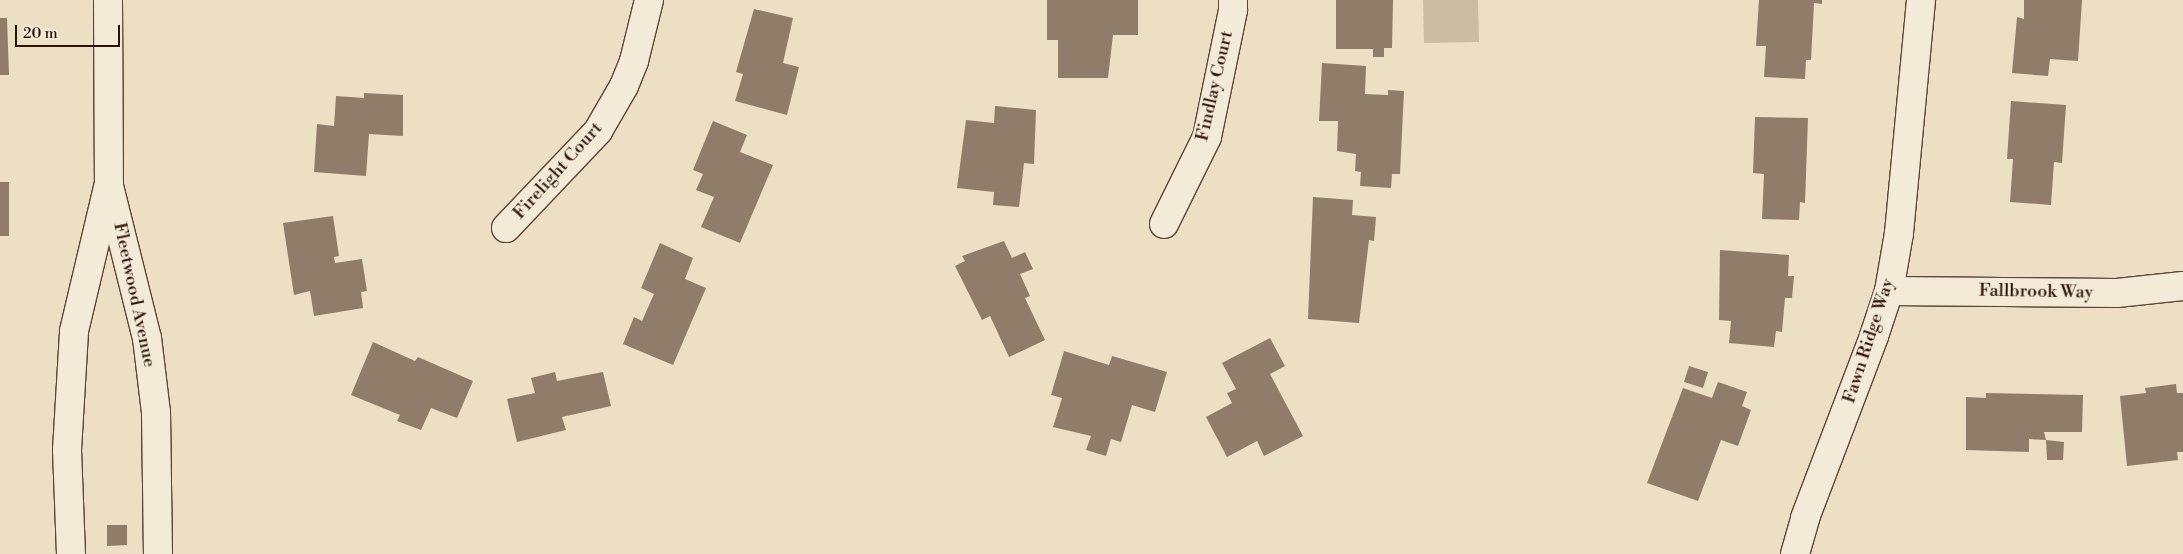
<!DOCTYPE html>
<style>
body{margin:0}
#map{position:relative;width:2183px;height:554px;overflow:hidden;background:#ecdfc3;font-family:"Libre Bodoni",serif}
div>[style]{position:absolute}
.green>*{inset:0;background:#cbbca3}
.building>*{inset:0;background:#907d69}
.roads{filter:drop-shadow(1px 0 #5c4636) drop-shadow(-1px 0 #5c4636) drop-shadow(0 1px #5c4636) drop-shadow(0 -1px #5c4636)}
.minor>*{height:28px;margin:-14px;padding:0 14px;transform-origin:14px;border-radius:14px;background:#f3ead8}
span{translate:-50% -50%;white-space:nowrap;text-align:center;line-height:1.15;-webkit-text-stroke:4.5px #f3ead8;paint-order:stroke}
.street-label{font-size:18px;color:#2c1307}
.scale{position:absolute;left:15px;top:25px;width:105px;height:22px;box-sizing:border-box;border:2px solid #2c1307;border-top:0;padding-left:6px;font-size:15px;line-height:18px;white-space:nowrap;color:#2c1307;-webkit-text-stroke:4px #f3ead8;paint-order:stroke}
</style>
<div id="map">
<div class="green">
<i style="clip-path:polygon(1423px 0,1478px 0,1479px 42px,1424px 43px)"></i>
</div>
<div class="building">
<i style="clip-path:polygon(1047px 0,1138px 0,1138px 35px,1113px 35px,1108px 78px,1058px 78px,1058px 40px,1047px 40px)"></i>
<i style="clip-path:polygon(1336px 0,1393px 0,1392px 48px,1384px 48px,1384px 57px,1373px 57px,1373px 49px,1336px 49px)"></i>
<i style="clip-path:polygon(1759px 0,1822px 0,1822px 4px,1814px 3px,1811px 60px,1806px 60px,1805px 79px,1764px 77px,1766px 46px,1756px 46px)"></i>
<i style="clip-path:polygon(2024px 0,2082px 0,2078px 61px,2050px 59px,2048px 76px,2012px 73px,2017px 17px,2024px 19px)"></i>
<i style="clip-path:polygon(754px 9px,793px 18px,783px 63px,799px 67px,787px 115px,735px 101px,743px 74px,736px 72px)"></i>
<i style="clip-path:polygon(0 18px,7px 18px,9px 75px,0 75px)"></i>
<i style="clip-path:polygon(1322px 63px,1366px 66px,1365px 94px,1388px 95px,1388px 90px,1404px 91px,1400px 174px,1392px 174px,1391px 188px,1360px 186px,1361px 172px,1355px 171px,1356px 154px,1337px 151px,1338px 121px,1319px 121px)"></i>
<i style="clip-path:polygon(364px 93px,403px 95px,403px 136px,369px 134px,366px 176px,314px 172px,317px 124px,334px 126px,336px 96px,364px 98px)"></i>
<i style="clip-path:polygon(2011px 101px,2066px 105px,2062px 163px,2054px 162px,2051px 205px,2010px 202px,2013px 159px,2007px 159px)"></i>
<i style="clip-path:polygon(995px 106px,1036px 110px,1034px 164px,1024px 163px,1019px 207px,993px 205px,994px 192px,957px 188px,966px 120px,994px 123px)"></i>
<i style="clip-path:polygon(1755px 117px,1808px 118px,1805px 203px,1800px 202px,1799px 220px,1762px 219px,1764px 174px,1753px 173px)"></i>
<i style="clip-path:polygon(713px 121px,747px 135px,740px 152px,773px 165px,740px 243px,701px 227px,714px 197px,696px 190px,703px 174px,693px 170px)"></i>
<i style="clip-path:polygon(0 182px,9px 182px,9px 236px,0 236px)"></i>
<i style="clip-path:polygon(1313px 197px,1353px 200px,1352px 215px,1376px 217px,1374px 241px,1369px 240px,1359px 323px,1308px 319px)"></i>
<i style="clip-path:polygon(333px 216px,339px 256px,334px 257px,335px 263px,362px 259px,367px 291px,361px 292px,363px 308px,314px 316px,310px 291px,294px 295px,283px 223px)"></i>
<i style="clip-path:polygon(1004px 241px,1012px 258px,1025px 252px,1033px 269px,1020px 274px,1030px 296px,1025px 298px,1045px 340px,1009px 357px,990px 316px,982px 320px,955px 266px,965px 261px,962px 256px)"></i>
<i style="clip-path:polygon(660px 243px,693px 258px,685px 279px,706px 288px,673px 365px,623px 344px,634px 317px,642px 321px,654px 294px,641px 288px)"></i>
<i style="clip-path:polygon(1720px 250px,1789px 255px,1788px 276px,1794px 276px,1792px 298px,1785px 298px,1782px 332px,1776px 331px,1774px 347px,1729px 343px,1731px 321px,1719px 320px)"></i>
<i style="clip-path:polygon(1270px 338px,1285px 366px,1270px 374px,1303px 436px,1264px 456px,1257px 441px,1227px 457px,1206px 417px,1232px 403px,1227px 393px,1236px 389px,1222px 363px)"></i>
<i style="clip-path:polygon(373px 342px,415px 361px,418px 357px,473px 381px,457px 418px,431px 408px,421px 430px,397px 421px,400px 415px,351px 395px)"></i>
<i style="clip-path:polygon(1064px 351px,1109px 365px,1112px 356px,1167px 372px,1155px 412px,1132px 405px,1121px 442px,1111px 439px,1106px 456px,1086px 450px,1091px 436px,1053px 427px,1062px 398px,1051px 395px)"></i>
<i style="clip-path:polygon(1689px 366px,1708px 372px,1703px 388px,1684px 382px)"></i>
<i style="clip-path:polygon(555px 372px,557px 381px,603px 372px,611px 406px,562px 417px,566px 430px,517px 442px,507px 399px,535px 393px,531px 378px)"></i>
<i style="clip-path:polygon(1718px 382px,1747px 392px,1742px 406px,1751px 410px,1738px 446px,1721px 440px,1698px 501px,1647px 483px,1683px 388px,1712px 398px)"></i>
<i style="clip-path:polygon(2176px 384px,2177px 393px,2183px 393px,2183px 452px,2177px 452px,2178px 460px,2127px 466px,2120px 396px,2146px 393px,2145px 388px)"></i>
<i style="clip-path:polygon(1986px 393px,2083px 395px,2082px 432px,2044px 432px,2046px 440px,2029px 439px,2029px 452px,1966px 450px,1966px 397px,1986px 398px)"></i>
<i style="clip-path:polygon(2046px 440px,2064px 442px,2063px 460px,2047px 460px)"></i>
<i style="clip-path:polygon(107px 525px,127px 525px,127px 545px,107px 546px)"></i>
</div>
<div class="roads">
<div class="minor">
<i style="left:108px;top:0;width:186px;rotate:89.7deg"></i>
<i style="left:109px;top:186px;width:157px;rotate:76deg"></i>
<i style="left:147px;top:338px;width:75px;rotate:83.1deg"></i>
<i style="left:156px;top:412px;width:142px;rotate:89.2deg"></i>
<i style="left:1164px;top:224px;width:97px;rotate:-63.7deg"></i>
<i style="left:1207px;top:137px;width:130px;rotate:-78.4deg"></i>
<i style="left:1233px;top:10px;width:10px;rotate:-90deg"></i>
<i style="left:506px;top:228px;width:134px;rotate:-46.5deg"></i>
<i style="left:598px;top:131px;width:52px;rotate:-60deg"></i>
<i style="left:624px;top:86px;width:27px;rotate:-68deg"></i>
<i style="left:634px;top:61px;width:63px;rotate:-76.2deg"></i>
<i style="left:1889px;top:291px;width:228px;rotate:0.5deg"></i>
<i style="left:2117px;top:293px;width:66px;rotate:-6.1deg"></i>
<i style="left:71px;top:554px;width:104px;rotate:-92.2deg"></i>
<i style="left:67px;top:450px;width:119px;rotate:-86.6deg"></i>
<i style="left:74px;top:331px;width:148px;rotate:-76.7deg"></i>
<i style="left:1795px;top:554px;width:37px;rotate:-74deg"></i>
<i style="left:1805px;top:518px;width:195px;rotate:-69.2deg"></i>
<i style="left:1874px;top:336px;width:47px;rotate:-71.6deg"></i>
<i style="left:1889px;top:291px;width:59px;rotate:-80.2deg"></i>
<i style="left:1899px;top:233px;width:234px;rotate:-84.6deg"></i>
</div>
</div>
<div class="street-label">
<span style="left:1215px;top:86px;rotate:-77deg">Findlay Court</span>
<span style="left:558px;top:171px;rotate:-48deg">Firelight Court</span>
<span style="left:2036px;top:292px;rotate:1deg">Fallbrook Way</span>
<span style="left:134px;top:295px;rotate:78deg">Fleetwood Avenue</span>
<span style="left:1869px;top:341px;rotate:-72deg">Fawn Ridge Way</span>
</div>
<div class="scale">20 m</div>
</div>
